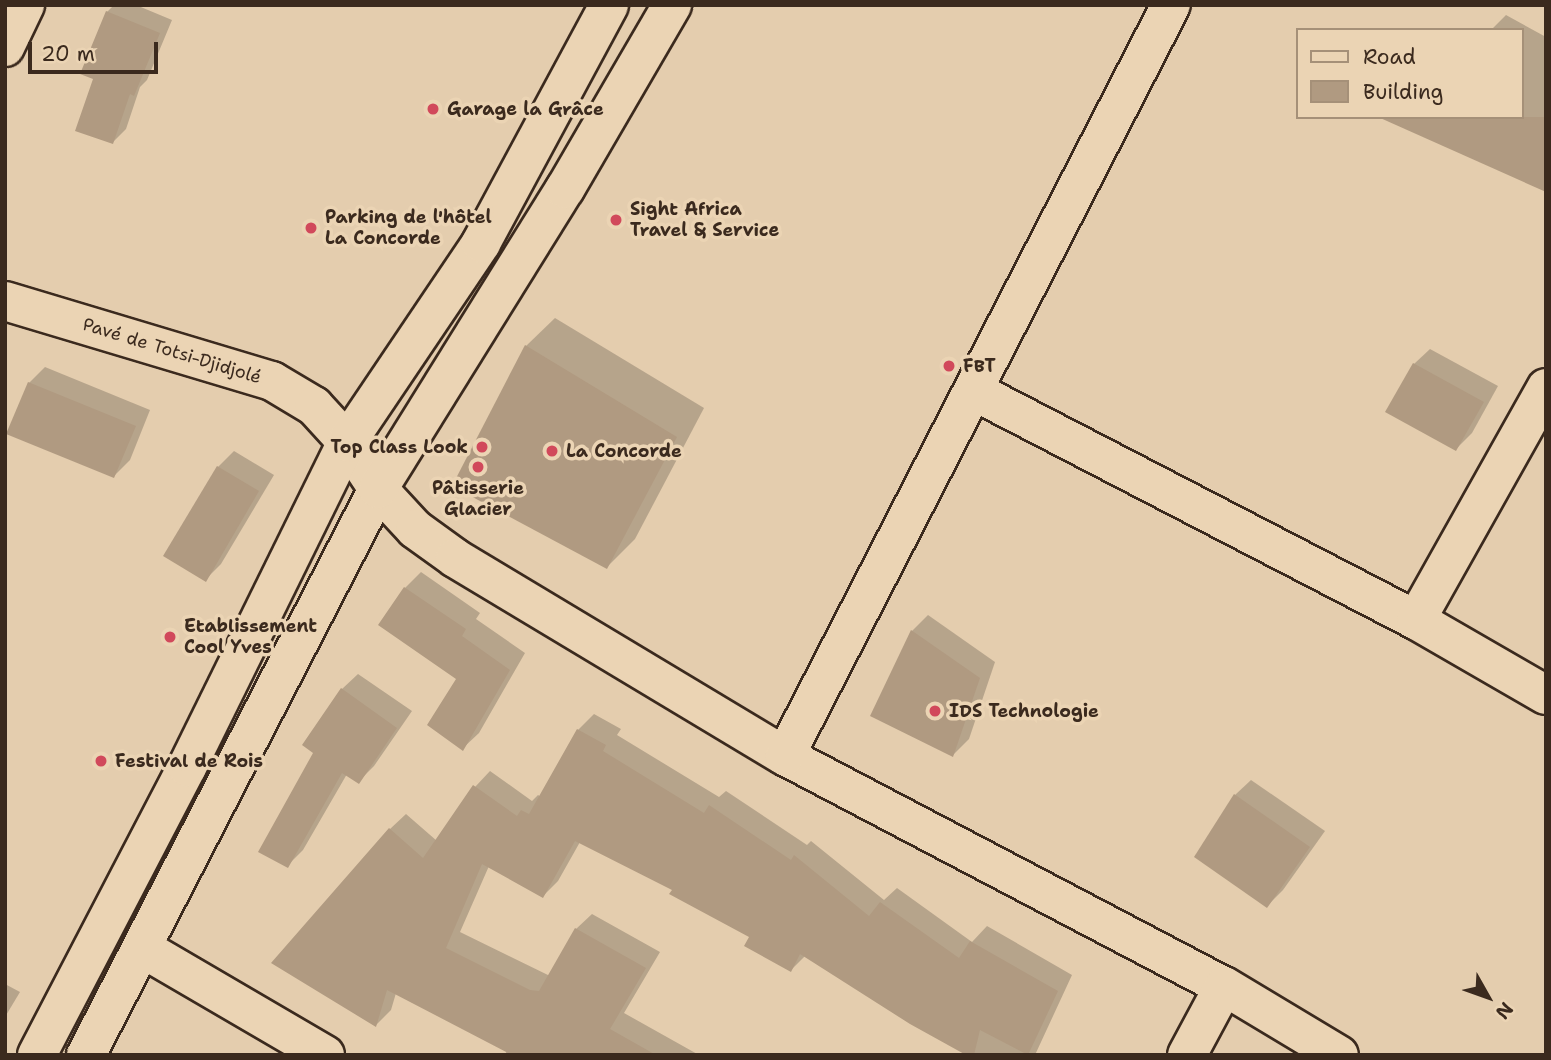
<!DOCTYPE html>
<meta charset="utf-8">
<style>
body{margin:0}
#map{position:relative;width:1551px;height:1060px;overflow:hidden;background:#e4cdae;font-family:"Shantell Sans",sans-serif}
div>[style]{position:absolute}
.shadow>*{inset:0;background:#0003}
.building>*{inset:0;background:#b09a81}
.roads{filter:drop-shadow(2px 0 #3b2a1e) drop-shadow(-2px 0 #3b2a1e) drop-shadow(0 2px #3b2a1e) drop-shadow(0 -2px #3b2a1e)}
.minor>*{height:38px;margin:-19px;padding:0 19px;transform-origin:19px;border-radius:19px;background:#ebd4b4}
.major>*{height:38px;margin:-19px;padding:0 19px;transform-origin:19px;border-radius:19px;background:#ebd4b4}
.dots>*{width:19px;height:19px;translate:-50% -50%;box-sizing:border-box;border:4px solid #ebd4b4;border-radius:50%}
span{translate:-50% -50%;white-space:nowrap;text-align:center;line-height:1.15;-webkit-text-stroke:7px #ebd4b4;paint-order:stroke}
.poi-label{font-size:18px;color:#3b2a1e;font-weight:700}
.left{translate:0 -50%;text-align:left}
.right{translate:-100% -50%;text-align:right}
.street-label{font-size:18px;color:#3b2a1e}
.frame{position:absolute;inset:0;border:7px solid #3b2a1e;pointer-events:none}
.legend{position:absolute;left:1296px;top:28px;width:228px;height:91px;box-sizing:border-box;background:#ebd4b4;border:2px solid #a59078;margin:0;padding:9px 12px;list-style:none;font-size:21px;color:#3b2a1e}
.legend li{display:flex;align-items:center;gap:14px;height:35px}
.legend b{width:35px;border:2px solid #a59078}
.north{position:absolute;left:1453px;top:962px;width:70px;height:70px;-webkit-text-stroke:5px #ebd4b4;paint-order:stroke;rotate:130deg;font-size:19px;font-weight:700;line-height:28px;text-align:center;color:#3b2a1e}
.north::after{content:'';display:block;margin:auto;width:24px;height:32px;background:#3b2a1e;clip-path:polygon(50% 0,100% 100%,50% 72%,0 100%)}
.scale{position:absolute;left:28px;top:42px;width:130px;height:32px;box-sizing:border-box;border:4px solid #3b2a1e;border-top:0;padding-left:9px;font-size:21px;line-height:24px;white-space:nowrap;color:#3b2a1e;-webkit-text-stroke:5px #ebd4b4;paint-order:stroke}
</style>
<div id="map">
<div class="shadow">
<i style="clip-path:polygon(114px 5px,136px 5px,172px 20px,147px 80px,140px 87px,126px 129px,113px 142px,107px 12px)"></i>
<i style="clip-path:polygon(1506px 15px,1546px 37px,1546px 190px,1521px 117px,1521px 30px,1491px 30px)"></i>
<i style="clip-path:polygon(555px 318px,704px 408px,635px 539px,607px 567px,526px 346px)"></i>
<i style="clip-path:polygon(1430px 349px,1498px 386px,1472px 433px,1456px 449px,1414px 364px)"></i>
<i style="clip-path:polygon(45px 367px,150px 410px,130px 460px,114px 476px,29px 383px)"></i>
<i style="clip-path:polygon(234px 451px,274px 475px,221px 564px,206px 579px,166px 556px,218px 467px)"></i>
<i style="clip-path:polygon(421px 572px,480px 613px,476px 619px,525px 653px,479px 733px,463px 748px,458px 678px,405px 588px)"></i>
<i style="clip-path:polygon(928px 615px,995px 662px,969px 739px,953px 755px,873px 716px,912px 631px)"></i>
<i style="clip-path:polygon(358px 674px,412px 711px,374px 766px,358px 782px,347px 774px,303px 850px,287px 866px,316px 752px,342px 689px)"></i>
<i style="clip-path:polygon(594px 714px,621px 729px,617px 735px,719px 797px,726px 791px,807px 845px,811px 841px,884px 900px,897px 888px,972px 942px,987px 926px,1072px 975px,1035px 1055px,969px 1055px,805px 956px,791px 970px,751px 936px,674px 889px,580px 842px,558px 881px,543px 896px,489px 866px,460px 932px,550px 976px,576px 929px,592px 914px,660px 952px,624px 1013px,699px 1055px,505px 1055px,507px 1050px,396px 993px,391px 1010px,376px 1025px,390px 829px,406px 814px,437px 841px,475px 787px,490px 771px,532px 801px,538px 795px,541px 797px,578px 730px)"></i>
<i style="clip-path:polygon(1251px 780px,1325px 831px,1283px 890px,1267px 906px,1235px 795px)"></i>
<i style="clip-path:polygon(5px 984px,20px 992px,5px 1017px)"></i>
</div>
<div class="building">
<i style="clip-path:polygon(106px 11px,160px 33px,134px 96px,130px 94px,113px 144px,75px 131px,93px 79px,80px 74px)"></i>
<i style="clip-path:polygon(1378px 117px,1546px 117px,1546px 192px)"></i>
<i style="clip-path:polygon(525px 345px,677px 437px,607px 569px,452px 486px)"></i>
<i style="clip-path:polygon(1413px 363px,1484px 402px,1456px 451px,1385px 412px)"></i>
<i style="clip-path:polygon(28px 382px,136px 426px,114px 478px,6px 434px)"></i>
<i style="clip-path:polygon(217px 466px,259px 491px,206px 582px,163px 556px)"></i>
<i style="clip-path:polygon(404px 587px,466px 629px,462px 636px,510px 670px,463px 751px,427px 725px,456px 679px,378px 625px)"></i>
<i style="clip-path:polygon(911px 630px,980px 678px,953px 757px,870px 716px)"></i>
<i style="clip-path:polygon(341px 688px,397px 728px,359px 784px,342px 773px,288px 868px,258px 852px,313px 753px,302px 745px)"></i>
<i style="clip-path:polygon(577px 729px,606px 745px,603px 751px,704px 813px,709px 805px,791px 860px,794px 855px,869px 916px,880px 902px,959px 958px,970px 941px,1058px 991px,1028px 1055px,980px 1030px,974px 1055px,966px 1055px,910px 1024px,800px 954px,791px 972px,744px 946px,749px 937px,669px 894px,672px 890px,575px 841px,543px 898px,482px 864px,446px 948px,530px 990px,539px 991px,575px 928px,646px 968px,610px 1029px,656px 1055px,512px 1055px,387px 990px,376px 1027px,271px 963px,389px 828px,423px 858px,473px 785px,517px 816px,521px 810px,529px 814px)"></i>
<i style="clip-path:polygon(1234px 794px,1310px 847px,1267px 908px,1194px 857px)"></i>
</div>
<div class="roads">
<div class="minor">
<i style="left:5px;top:47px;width:47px;rotate:-64.5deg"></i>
<i style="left:5px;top:301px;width:279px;rotate:16.7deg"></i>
<i style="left:272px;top:381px;width:49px;rotate:30.8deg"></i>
<i style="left:314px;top:406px;width:49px;rotate:47.5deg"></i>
<i style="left:347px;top:442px;width:56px;rotate:56.6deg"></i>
<i style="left:378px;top:489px;width:54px;rotate:47.2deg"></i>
<i style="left:415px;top:529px;width:49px;rotate:35.9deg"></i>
<i style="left:455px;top:558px;width:385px;rotate:31deg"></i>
<i style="left:785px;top:756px;width:496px;rotate:27.7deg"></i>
<i style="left:1224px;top:986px;width:134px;rotate:31deg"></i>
<i style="left:974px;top:391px;width:498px;rotate:27.4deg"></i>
<i style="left:1416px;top:620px;width:150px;rotate:30deg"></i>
<i style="left:1416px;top:620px;width:266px;rotate:-60.7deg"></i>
<i style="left:785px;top:756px;width:844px;rotate:-62.8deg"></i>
<i style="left:142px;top:948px;width:212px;rotate:30.3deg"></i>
<i style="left:1187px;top:1055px;width:78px;rotate:-61.8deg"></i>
</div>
<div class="major">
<i style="left:37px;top:1055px;width:325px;rotate:-62.5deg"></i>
<i style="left:187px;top:767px;width:362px;rotate:-63.8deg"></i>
<i style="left:347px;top:442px;width:240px;rotate:-56deg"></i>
<i style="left:481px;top:243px;width:270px;rotate:-61.7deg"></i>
<i style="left:86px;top:1055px;width:637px;rotate:-62.71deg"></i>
<i style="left:378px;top:489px;width:354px;rotate:-58.1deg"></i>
<i style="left:565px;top:189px;width:213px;rotate:-59.8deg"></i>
</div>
</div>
<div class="dots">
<i style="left:433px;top:109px;background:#d1495b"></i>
<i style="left:616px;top:220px;background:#d1495b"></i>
<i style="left:311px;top:228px;background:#d1495b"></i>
<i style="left:949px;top:366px;background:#d1495b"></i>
<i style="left:482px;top:447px;background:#d1495b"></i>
<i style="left:552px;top:451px;background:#d1495b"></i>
<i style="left:478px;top:467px;background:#d1495b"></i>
<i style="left:170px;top:637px;background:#d1495b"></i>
<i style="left:935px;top:711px;background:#d1495b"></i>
<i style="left:101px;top:761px;background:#d1495b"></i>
</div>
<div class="poi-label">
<span class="left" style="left:447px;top:109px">Garage la Grâce</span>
<span class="left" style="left:630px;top:220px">Sight Africa<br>Travel &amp; Service</span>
<span class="left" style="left:325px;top:228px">Parking de l'hôtel<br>La Concorde</span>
<span class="left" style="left:963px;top:366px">FBT</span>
<span class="right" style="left:468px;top:447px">Top Class Look</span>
<span class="left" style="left:566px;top:451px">La Concorde</span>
<span style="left:478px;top:499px">Pâtisserie<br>Glacier</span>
<span class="left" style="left:184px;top:637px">Etablissement<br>Cool Yves</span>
<span class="left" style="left:949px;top:711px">IDS Technologie</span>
<span class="left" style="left:115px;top:761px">Festival de Rois</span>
</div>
<div class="street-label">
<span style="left:172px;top:351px;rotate:17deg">Pavé de Totsi-Djidjolé</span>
</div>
<div class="frame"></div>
<ul class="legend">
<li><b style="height:9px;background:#ebd4b4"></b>Road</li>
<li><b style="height:19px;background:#b09a81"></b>Building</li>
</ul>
<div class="north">N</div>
<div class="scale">20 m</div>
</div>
